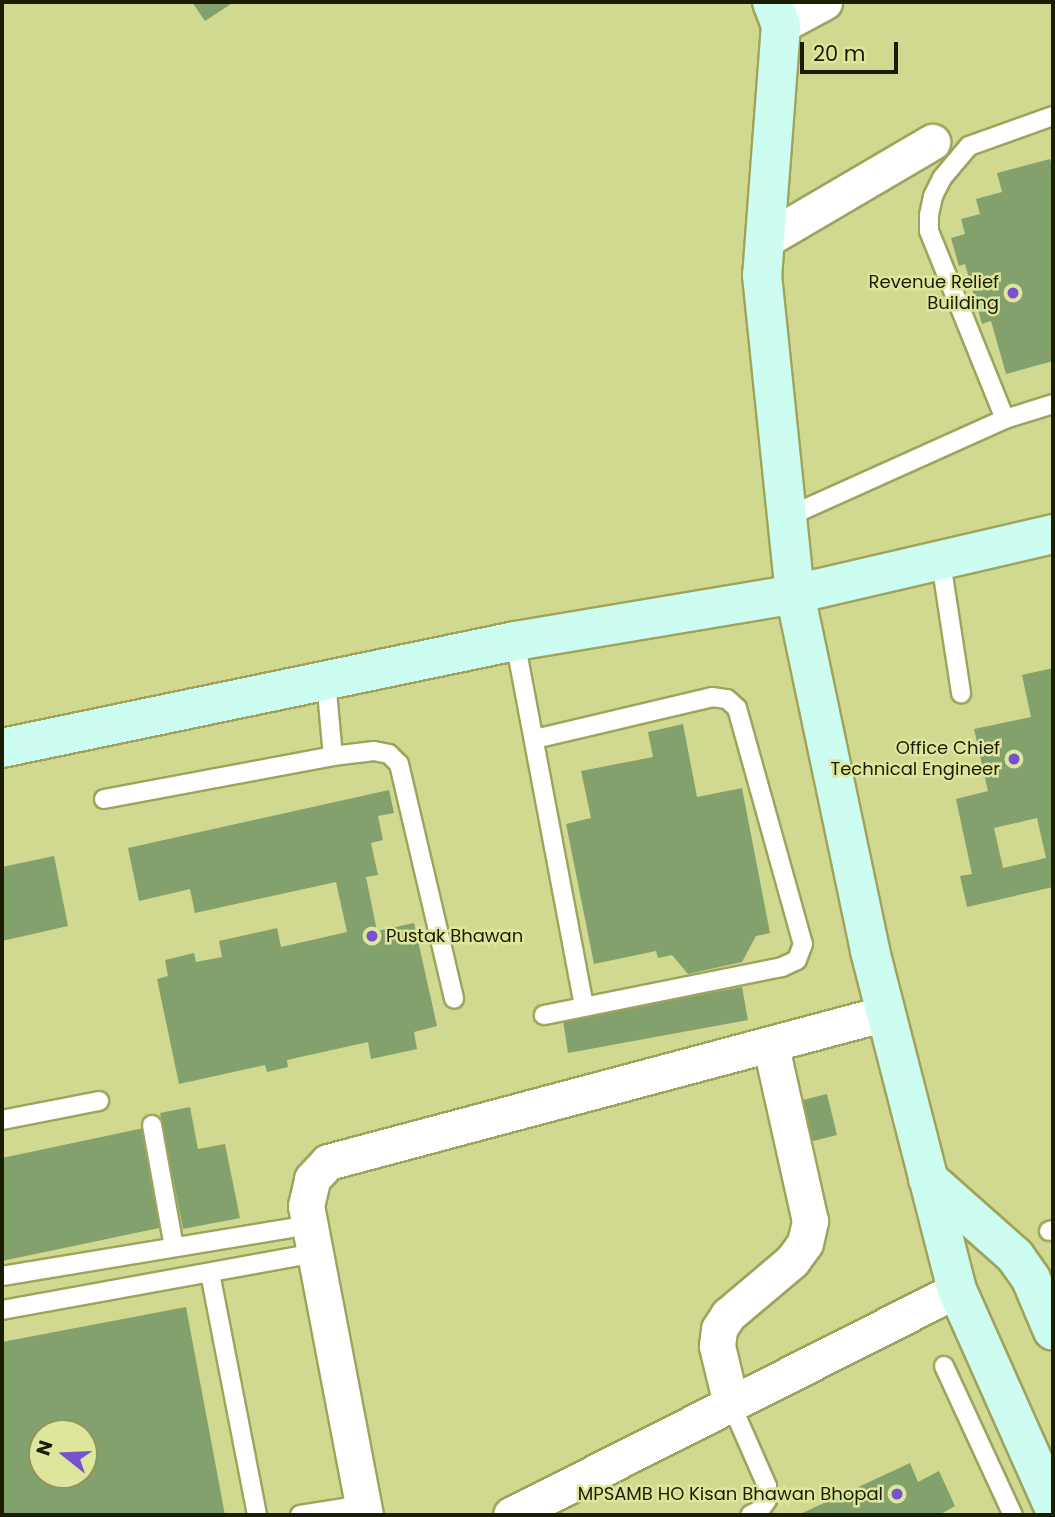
<!DOCTYPE html>
<style>
body{margin:0}
#map{position:relative;width:1055px;height:1517px;overflow:hidden;background:#d1d88f;font-family:Poppins,sans-serif}
div>[style]{position:absolute}
.building>*{inset:0;background:#83a16d}
.roads{filter:drop-shadow(2px 0 #9ea45c) drop-shadow(-2px 0 #9ea45c) drop-shadow(0 2px #9ea45c) drop-shadow(0 -2px #9ea45c)}
.lane>*{height:18px;margin:-9px;padding:0 9px;transform-origin:9px;border-radius:9px;background:#fff}
.street>*{height:35px;margin:-17.5px;padding:0 17.5px;transform-origin:17.5px;border-radius:17.5px;background:#fff}
.secondary>*{height:38px;margin:-19px;padding:0 19px;transform-origin:19px;border-radius:19px;background:#cdfcf0}
.dots>*{width:19px;height:19px;translate:-50% -50%;box-sizing:border-box;border:4px solid #dee59c;border-radius:50%}
span{translate:-50% -50%;white-space:nowrap;text-align:center;line-height:1.15;-webkit-text-stroke:5px #dee59c;paint-order:stroke}
.poi-label{font-size:18px;color:#1b1d01}
.right{translate:-100% -50%;text-align:right}
.left{translate:0 -50%;text-align:left}
.frame{position:absolute;inset:0;border:4px solid #1b1d01;pointer-events:none}
.north{position:absolute;left:28px;top:1419px;width:70px;height:70px;box-sizing:border-box;background:#dee59c;border:2px solid #90955e;border-radius:50%;rotate:288deg;font-size:19px;font-weight:700;line-height:28px;text-align:center;color:#1b1d01}
.north::after{content:'';display:block;margin:auto;width:24px;height:32px;background:#7653cc;clip-path:polygon(50% 0,100% 100%,50% 72%,0 100%)}
.scale{position:absolute;left:800px;top:42px;width:98px;height:32px;box-sizing:border-box;border:4px solid #1b1d01;border-top:0;padding-left:9px;font-size:21px;line-height:24px;white-space:nowrap;color:#1b1d01;-webkit-text-stroke:5px #dee59c;paint-order:stroke}
</style>
<div id="map">
<div class="building">
<i style="clip-path:polygon(192px 2px,234px 2px,205px 21px)"></i>
<i style="clip-path:polygon(1050px 159px,1053px 172px,1053px 361px,1006px 374px,991px 321px,982px 324px,965px 264px,959px 266px,951px 238px,965px 234px,961px 219px,980px 214px,976px 199px,1002px 192px,997px 173px)"></i>
<i style="clip-path:polygon(evenodd,1053px 668px,1053px 887px,967px 907px,960px 876px,972px 874px,956px 799px,988px 791px,974px 729px,1031px 717px,1022px 675px,1053px 668px,1037px 818px,1046px 858px,1003px 868px,994px 828px,1037px 818px)"></i>
<i style="clip-path:polygon(683px 724px,697px 797px,742px 788px,770px 933px,756px 936px,742px 962px,688px 974px,672px 955px,658px 958px,656px 951px,594px 964px,566px 824px,591px 818px,581px 771px,653px 757px,648px 732px)"></i>
<i style="clip-path:polygon(389px 790px,394px 813px,378px 816px,383px 840px,371px 843px,378px 875px,366px 877px,377px 931px,414px 923px,437px 1026px,414px 1032px,417px 1049px,371px 1059px,368px 1042px,287px 1060px,288px 1067px,267px 1072px,265px 1065px,179px 1084px,157px 979px,168px 976px,165px 960px,194px 953px,196px 962px,222px 957px,219px 941px,277px 928px,281px 947px,347px 932px,336px 882px,195px 913px,190px 889px,139px 901px,128px 848px)"></i>
<i style="clip-path:polygon(54px 856px,68px 926px,2px 941px,2px 867px)"></i>
<i style="clip-path:polygon(742px 987px,748px 1020px,568px 1053px,563px 1020px)"></i>
<i style="clip-path:polygon(827px 1094px,837px 1135px,805px 1143px,795px 1102px)"></i>
<i style="clip-path:polygon(190px 1107px,198px 1149px,225px 1144px,240px 1218px,183px 1229px,160px 1113px)"></i>
<i style="clip-path:polygon(144px 1128px,164px 1227px,2px 1261px,2px 1158px)"></i>
<i style="clip-path:polygon(evenodd,186px 1307px,225px 1515px,2px 1515px,2px 1342px,186px 1307px,42px 1433px,84px 1433px,84px 1475px,42px 1475px,42px 1433px)"></i>
<i style="clip-path:polygon(910px 1463px,918px 1482px,939px 1471px,955px 1506px,939px 1515px,798px 1515px)"></i>
</div>
<div class="roads">
<div class="lane">
<i style="left:1005px;top:419px;width:203px;rotate:-112deg"></i>
<i style="left:929px;top:231px;width:16px;rotate:-90deg"></i>
<i style="left:929px;top:215px;width:19px;rotate:-78deg"></i>
<i style="left:933px;top:196px;width:20px;rotate:-63deg"></i>
<i style="left:942px;top:178px;width:42px;rotate:-49.8deg"></i>
<i style="left:969px;top:146px;width:89px;rotate:-19.7deg"></i>
<i style="left:787px;top:517px;width:239px;rotate:-24.2deg"></i>
<i style="left:1005px;top:419px;width:50px;rotate:-17.4deg"></i>
<i style="left:941px;top:562px;width:133px;rotate:81.3deg"></i>
<i style="left:515px;top:641px;width:370px;rotate:79.3deg"></i>
<i style="left:326px;top:681px;width:75px;rotate:84.7deg"></i>
<i style="left:535px;top:739px;width:182px;rotate:-13.3deg"></i>
<i style="left:712px;top:697px;width:15px;rotate:8deg"></i>
<i style="left:727px;top:699px;width:13px;rotate:42deg"></i>
<i style="left:737px;top:708px;width:245px;rotate:74.4deg"></i>
<i style="left:803px;top:944px;width:17px;rotate:111deg"></i>
<i style="left:797px;top:960px;width:17px;rotate:155deg"></i>
<i style="left:782px;top:967px;width:243px;rotate:168.6deg"></i>
<i style="left:104px;top:799px;width:233px;rotate:-10.6deg"></i>
<i style="left:333px;top:756px;width:41px;rotate:-7deg"></i>
<i style="left:374px;top:751px;width:15px;rotate:11deg"></i>
<i style="left:389px;top:754px;width:14px;rotate:45deg"></i>
<i style="left:399px;top:764px;width:241px;rotate:76.8deg"></i>
<i style="left:2px;top:1120px;width:99px;rotate:-11.1deg"></i>
<i style="left:152px;top:1125px;width:124px;rotate:79.8deg"></i>
<i style="left:1049px;top:1231px;width:4px;rotate:-14deg"></i>
<i style="left:210px;top:1273px;width:247px;rotate:79deg"></i>
<i style="left:2px;top:1276px;width:311px;rotate:-9.4deg"></i>
<i style="left:2px;top:1310px;width:318px;rotate:-10.3deg"></i>
<i style="left:944px;top:1366px;width:164px;rotate:65.2deg"></i>
<i style="left:731px;top:1404px;width:90px;rotate:66.3deg"></i>
<i style="left:767px;top:1486px;width:14px;rotate:90deg"></i>
<i style="left:767px;top:1500px;width:12px;rotate:125deg"></i>
<i style="left:760px;top:1510px;width:11px;rotate:153deg"></i>
<i style="left:300px;top:1515px;width:64px;rotate:-9deg"></i>
</div>
<div class="street">
<i style="left:781px;top:25px;width:49px;rotate:-28.1deg"></i>
<i style="left:765px;top:240px;width:194px;rotate:-30.4deg"></i>
<i style="left:731px;top:1404px;width:60px;rotate:-103.6deg"></i>
<i style="left:717px;top:1346px;width:17px;rotate:-83deg"></i>
<i style="left:719px;top:1329px;width:17px;rotate:-57deg"></i>
<i style="left:728px;top:1315px;width:84px;rotate:-40.2deg"></i>
<i style="left:792px;top:1261px;width:22px;rotate:-54deg"></i>
<i style="left:805px;top:1243px;width:23px;rotate:-77deg"></i>
<i style="left:810px;top:1221px;width:179px;rotate:-102.6deg"></i>
<i style="left:365px;top:1515px;width:315px;rotate:-100.8deg"></i>
<i style="left:306px;top:1206px;width:28px;rotate:-77deg"></i>
<i style="left:312px;top:1179px;width:23px;rotate:-47deg"></i>
<i style="left:328px;top:1162px;width:578px;rotate:-14.95deg"></i>
<i style="left:511px;top:1515px;width:500px;rotate:-26.8deg"></i>
</div>
<div class="secondary">
<i style="left:772px;top:2px;width:25px;rotate:69deg"></i>
<i style="left:781px;top:25px;width:251px;rotate:94.3deg"></i>
<i style="left:762px;top:275px;width:321px;rotate:84.1deg"></i>
<i style="left:795px;top:594px;width:365px;rotate:78.1deg"></i>
<i style="left:870px;top:951px;width:350px;rotate:75.6deg"></i>
<i style="left:957px;top:1290px;width:236px;rotate:66deg"></i>
<i style="left:2px;top:748px;width:524px;rotate:-11.78deg"></i>
<i style="left:515px;top:641px;width:284px;rotate:-9.5deg"></i>
<i style="left:795px;top:594px;width:265px;rotate:-13.1deg"></i>
<i style="left:928px;top:1179px;width:116px;rotate:41.5deg"></i>
<i style="left:1015px;top:1256px;width:28px;rotate:55deg"></i>
<i style="left:1031px;top:1279px;width:56px;rotate:67.1deg"></i>
</div>
</div>
<div class="dots">
<i style="left:1013px;top:293px;background:#7653cc"></i>
<i style="left:1014px;top:759px;background:#7653cc"></i>
<i style="left:372px;top:936px;background:#7653cc"></i>
<i style="left:897px;top:1494px;background:#7653cc"></i>
</div>
<div class="poi-label">
<span class="right" style="left:999px;top:293px">Revenue Relief<br>Building</span>
<span class="right" style="left:1000px;top:759px">Office Chief<br>Technical Engineer</span>
<span class="left" style="left:386px;top:936px">Pustak Bhawan</span>
<span class="right" style="left:883px;top:1494px">MPSAMB HO Kisan Bhawan Bhopal</span>
</div>
<div class="frame"></div>
<div class="north">N</div>
<div class="scale">20 m</div>
</div>
